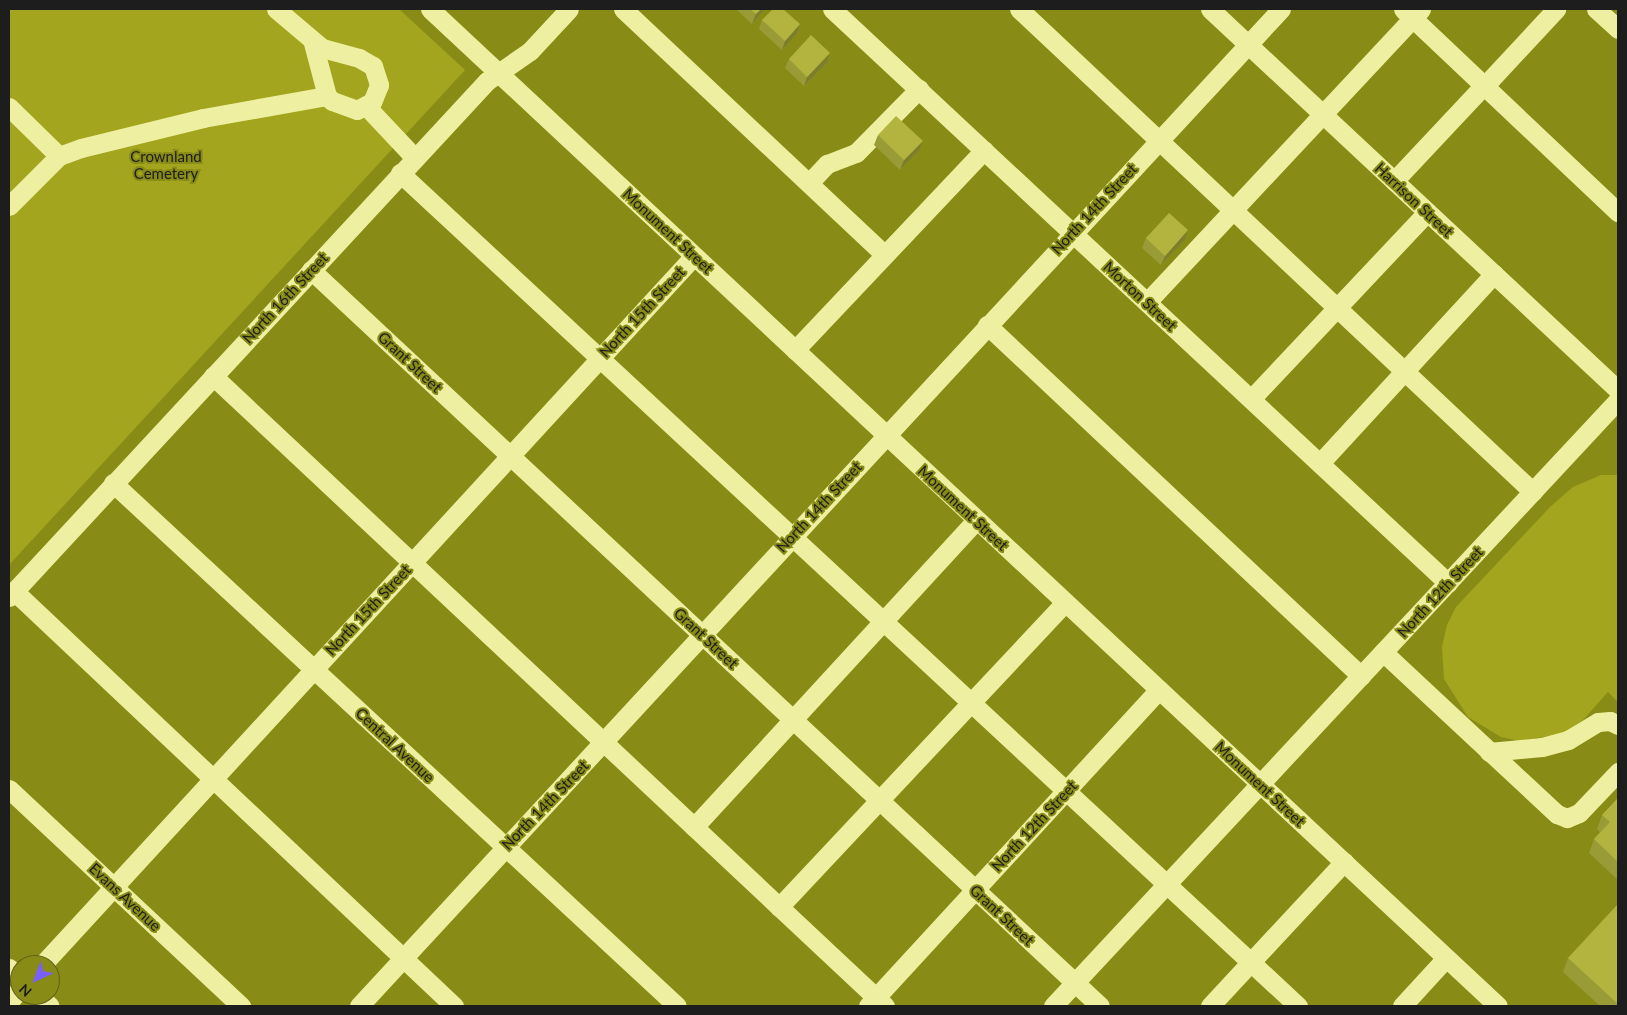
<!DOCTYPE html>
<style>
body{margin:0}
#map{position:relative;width:1627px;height:1015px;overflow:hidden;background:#888c16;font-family:Lato,sans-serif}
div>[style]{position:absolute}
.green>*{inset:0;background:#a3a51f}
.minor>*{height:19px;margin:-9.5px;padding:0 9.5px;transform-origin:9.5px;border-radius:9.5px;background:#eeefa0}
.wall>*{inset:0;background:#999b36}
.shaded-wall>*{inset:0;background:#7d7e2c}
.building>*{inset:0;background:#b2b43f}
span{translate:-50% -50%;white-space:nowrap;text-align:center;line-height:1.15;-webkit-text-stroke:4px #888c16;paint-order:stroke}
.park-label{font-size:15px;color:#1d1d1a}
.street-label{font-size:15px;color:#1d1d1d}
.frame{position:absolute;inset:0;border:10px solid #1d1d1d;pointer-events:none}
.north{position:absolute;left:10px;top:955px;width:50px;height:50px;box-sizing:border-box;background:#888c16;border:1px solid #5d6019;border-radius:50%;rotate:223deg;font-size:14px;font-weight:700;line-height:20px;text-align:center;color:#1d1d1d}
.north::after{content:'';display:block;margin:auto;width:18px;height:22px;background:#7b5eff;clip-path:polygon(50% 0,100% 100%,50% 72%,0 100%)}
</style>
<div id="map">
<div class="green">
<i style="clip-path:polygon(9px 9px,399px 9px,465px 70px,9px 565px)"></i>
<i style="clip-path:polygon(1601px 475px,1618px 475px,1618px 702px,1608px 692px,1583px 720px,1562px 734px,1519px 741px,1501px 737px,1468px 717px,1444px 679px,1442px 647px,1447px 625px,1456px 607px,1550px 507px,1573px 487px)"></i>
</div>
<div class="minor">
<i style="left:276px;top:9px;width:60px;rotate:40.3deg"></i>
<i style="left:322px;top:48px;width:38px;rotate:15deg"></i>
<i style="left:359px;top:58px;width:16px;rotate:30deg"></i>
<i style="left:373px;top:66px;width:20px;rotate:72deg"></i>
<i style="left:379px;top:85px;width:18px;rotate:112deg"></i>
<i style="left:372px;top:102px;width:17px;rotate:152deg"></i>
<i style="left:357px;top:110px;width:27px;rotate:-160deg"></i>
<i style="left:332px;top:101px;width:7px;rotate:-135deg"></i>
<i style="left:327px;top:96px;width:55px;rotate:-104.8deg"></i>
<i style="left:430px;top:9px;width:1461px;rotate:43.03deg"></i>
<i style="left:623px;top:9px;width:358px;rotate:43.2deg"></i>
<i style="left:832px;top:9px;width:842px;rotate:42.98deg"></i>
<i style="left:1019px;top:9px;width:705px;rotate:43.22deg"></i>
<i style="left:1210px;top:9px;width:558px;rotate:43.04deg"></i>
<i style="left:1403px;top:9px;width:296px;rotate:43.4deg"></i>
<i style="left:1596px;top:9px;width:30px;rotate:42deg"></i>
<i style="left:1491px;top:79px;width:96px;rotate:-47.1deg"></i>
<i style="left:366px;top:106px;width:71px;rotate:46.7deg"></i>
<i style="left:9px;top:107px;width:70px;rotate:44.4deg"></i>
<i style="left:400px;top:173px;width:1225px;rotate:42.85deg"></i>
<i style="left:1394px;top:181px;width:132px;rotate:-46.8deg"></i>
<i style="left:810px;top:182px;width:25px;rotate:-47deg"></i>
<i style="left:827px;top:164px;width:31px;rotate:-21deg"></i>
<i style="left:856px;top:153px;width:90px;rotate:-45.5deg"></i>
<i style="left:9px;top:206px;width:71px;rotate:-45deg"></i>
<i style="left:59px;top:156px;width:23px;rotate:-20deg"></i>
<i style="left:81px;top:148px;width:126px;rotate:-13.8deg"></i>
<i style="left:203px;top:118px;width:126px;rotate:-10.1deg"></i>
<i style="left:311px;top:270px;width:1079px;rotate:43.01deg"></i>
<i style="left:1147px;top:302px;width:401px;rotate:-46.9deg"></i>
<i style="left:987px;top:325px;width:513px;rotate:43.18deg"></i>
<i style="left:795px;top:350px;width:275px;rotate:-46.6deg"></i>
<i style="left:213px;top:376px;width:921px;rotate:43.15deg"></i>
<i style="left:1251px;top:399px;width:257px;rotate:-46.7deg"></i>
<i style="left:1320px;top:463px;width:257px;rotate:-47.4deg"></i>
<i style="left:113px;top:483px;width:769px;rotate:42.84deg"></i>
<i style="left:14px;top:591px;width:605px;rotate:43.33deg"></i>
<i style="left:9px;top:597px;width:703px;rotate:-47.19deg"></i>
<i style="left:487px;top:81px;width:52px;rotate:-34.9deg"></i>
<i style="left:530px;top:51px;width:57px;rotate:-47.1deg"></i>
<i style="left:1383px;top:652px;width:238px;rotate:43deg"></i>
<i style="left:1557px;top:814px;width:11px;rotate:22deg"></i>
<i style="left:1567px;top:818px;width:13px;rotate:-23deg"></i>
<i style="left:1579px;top:813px;width:57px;rotate:-46.4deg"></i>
<i style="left:1489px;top:752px;width:53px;rotate:-5.4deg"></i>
<i style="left:1542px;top:747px;width:27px;rotate:-15deg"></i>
<i style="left:1568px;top:740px;width:35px;rotate:-31deg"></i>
<i style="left:1598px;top:722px;width:12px;rotate:-5deg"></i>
<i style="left:1610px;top:721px;width:9px;rotate:27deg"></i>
<i style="left:9px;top:789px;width:318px;rotate:43.1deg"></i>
<i style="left:694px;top:827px;width:417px;rotate:-47.4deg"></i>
<i style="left:779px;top:907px;width:418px;rotate:-46.8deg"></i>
<i style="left:42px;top:965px;width:963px;rotate:-47.4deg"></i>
<i style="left:9px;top:968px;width:15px;rotate:42deg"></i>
<i style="left:38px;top:995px;width:16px;rotate:43deg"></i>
<i style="left:9px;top:1002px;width:17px;rotate:-50deg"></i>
<i style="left:359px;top:1006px;width:1358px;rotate:-47.24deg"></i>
<i style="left:868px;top:1006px;width:430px;rotate:-47.4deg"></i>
<i style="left:1053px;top:1006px;width:829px;rotate:-47.01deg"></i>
<i style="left:1210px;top:1006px;width:197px;rotate:-47.1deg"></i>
<i style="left:1402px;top:1006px;width:65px;rotate:-47.5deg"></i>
</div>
<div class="wall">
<i style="clip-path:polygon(736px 9px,765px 9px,752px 24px)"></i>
<i style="clip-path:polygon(762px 20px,800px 24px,797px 34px,782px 50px,759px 29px)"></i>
<i style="clip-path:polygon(789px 59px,827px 63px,804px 86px,785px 68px)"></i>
<i style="clip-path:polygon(878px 135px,919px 150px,900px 170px,874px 145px)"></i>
<i style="clip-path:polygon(1188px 230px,1185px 240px,1161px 265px,1142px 248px,1146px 238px)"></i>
<i style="clip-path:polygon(1618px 798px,1618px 880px,1589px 853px,1594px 839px,1600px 832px,1597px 829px,1602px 815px)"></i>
<i style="clip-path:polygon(1618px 904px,1618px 1006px,1600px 1006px,1563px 972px,1568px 958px)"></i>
</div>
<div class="shaded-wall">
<i style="clip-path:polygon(761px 9px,765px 9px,752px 24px,756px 14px)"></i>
<i style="clip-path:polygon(800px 24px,797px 34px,782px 50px,785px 41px)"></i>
<i style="clip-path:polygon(830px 53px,827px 63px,804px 86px,807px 77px)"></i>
<i style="clip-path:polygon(923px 141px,919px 150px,900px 170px,904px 160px)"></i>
<i style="clip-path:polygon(1188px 230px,1185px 240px,1161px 265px,1165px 256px)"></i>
</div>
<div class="building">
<i style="clip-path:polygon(750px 9px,761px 9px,756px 14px)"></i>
<i style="clip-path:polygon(773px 9px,783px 9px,800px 24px,785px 41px,762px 20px)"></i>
<i style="clip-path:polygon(811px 35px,830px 53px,807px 77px,789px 59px)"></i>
<i style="clip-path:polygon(896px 116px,923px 141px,904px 160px,878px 135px)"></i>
<i style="clip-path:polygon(1169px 213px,1188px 230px,1165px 256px,1146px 238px)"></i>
<i style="clip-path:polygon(1618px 798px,1618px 862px,1594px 839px,1610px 822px,1602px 815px)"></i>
<i style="clip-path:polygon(1618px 904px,1618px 1004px,1568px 958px)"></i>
</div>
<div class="park-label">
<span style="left:166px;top:165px">Crownland<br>Cemetery</span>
</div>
<div class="street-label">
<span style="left:1414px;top:200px;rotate:43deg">Harrison Street</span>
<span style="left:1094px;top:209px;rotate:-47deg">North 14th Street</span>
<span style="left:668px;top:231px;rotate:43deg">Monument Street</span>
<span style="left:1140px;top:296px;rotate:43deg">Morton Street</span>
<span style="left:285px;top:298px;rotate:-47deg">North 16th Street</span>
<span style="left:642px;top:312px;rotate:-47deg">North 15th Street</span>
<span style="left:410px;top:362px;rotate:43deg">Grant Street</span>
<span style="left:819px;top:507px;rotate:-47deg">North 14th Street</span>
<span style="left:963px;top:508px;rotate:43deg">Monument Street</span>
<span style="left:1440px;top:592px;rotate:-47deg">North 12th Street</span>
<span style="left:368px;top:610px;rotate:-47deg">North 15th Street</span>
<span style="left:706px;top:638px;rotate:43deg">Grant Street</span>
<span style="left:395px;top:745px;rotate:43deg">Central Avenue</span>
<span style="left:1260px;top:784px;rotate:43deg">Monument Street</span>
<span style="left:545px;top:805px;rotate:-46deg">North 14th Street</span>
<span style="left:1034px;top:826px;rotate:-47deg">North 12th Street</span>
<span style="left:125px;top:897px;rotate:43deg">Evans Avenue</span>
<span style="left:1002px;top:915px;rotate:43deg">Grant Street</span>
</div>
<div class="frame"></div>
<div class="north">N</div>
</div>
